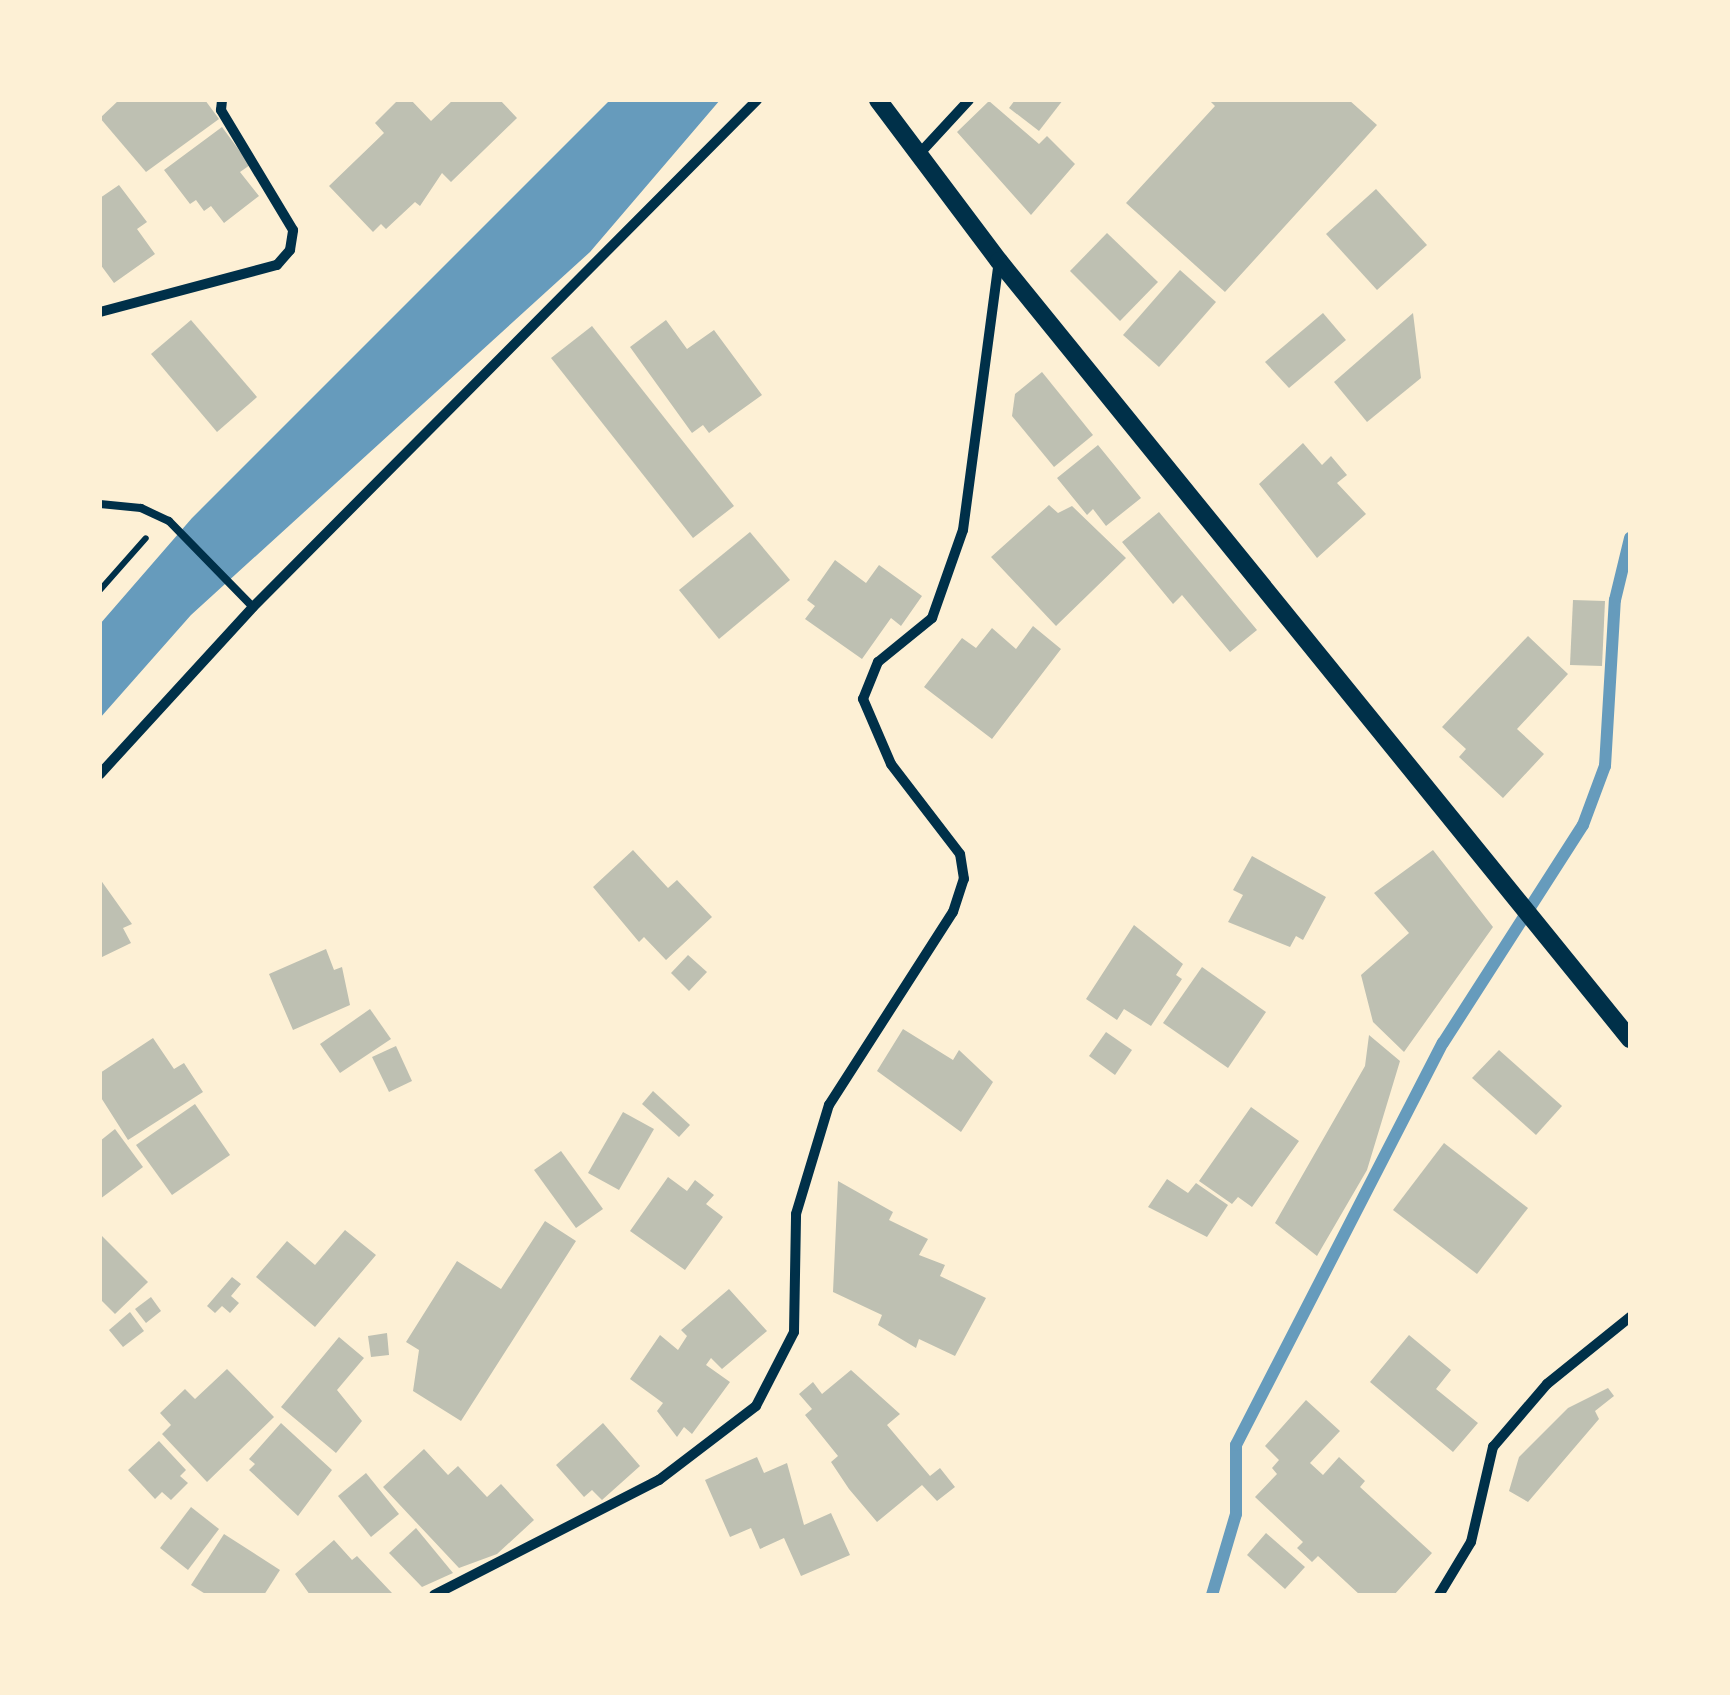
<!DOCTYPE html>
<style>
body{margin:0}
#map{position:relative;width:1730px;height:1695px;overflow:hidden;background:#fdf0d5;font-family:"IBM Plex Sans",sans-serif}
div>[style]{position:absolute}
.water>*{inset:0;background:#669bbc}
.stream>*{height:12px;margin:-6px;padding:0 6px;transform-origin:6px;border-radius:6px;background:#669bbc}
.building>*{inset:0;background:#bec0b2}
.path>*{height:6px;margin:-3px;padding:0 3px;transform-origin:3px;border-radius:3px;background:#003049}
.service>*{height:8px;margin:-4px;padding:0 4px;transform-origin:4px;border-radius:4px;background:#003049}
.minor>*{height:10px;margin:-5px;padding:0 5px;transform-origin:5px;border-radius:5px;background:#003049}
.tertiary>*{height:18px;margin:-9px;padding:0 9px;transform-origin:9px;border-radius:9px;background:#003049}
span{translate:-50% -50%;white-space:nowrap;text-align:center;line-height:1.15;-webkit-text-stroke:10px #fdf0d5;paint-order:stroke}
.frame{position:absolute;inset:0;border:102px solid #fdf0d5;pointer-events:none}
</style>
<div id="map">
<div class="water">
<i style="clip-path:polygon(610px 100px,720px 100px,590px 252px,191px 615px,100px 718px,100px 624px,192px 518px)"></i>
</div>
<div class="stream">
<i style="left:1212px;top:1595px;width:84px;rotate:-73.5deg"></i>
<i style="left:1236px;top:1514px;width:69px;rotate:-90deg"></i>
<i style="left:1236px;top:1445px;width:452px;rotate:-62.8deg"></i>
<i style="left:1443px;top:1043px;width:259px;rotate:-57.3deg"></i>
<i style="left:1583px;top:825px;width:63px;rotate:-69.6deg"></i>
<i style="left:1605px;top:766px;width:166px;rotate:-86.6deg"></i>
<i style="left:1615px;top:600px;width:64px;rotate:-76.4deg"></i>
</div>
<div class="building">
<i style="clip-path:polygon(119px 100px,205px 100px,219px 119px,146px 172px,100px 118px)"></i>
<i style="clip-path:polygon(398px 100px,411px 100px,431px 121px,453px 100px,500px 100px,517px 118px,451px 182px,442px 173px,420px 206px,415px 202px,386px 229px,381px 224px,373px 232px,329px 186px,384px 133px,375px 123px)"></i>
<i style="clip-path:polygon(1015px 100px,1063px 100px,1039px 131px,1009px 108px)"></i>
<i style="clip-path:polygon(1209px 100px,1349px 100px,1377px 125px,1225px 292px,1126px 203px,1215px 106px)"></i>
<i style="clip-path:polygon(989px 101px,1039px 144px,1047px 136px,1075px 164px,1031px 215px,957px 132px)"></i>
<i style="clip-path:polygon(222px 127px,250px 165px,240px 172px,259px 196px,224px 223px,211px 206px,204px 211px,196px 200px,190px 204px,164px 170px)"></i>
<i style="clip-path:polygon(119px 185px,147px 222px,137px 229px,155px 254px,114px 283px,100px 264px,100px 198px)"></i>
<i style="clip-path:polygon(1376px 189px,1427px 245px,1377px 290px,1326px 234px)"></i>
<i style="clip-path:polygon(1107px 233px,1158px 282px,1120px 321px,1070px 271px)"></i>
<i style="clip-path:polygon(1180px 270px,1216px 302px,1159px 367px,1123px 335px)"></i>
<i style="clip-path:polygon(1323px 313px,1346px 340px,1289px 388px,1265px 362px)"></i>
<i style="clip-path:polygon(1413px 313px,1421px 378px,1367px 422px,1334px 382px)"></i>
<i style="clip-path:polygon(191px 320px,257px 397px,217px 432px,151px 354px)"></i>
<i style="clip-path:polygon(666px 320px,687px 349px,714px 330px,762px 395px,709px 433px,703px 425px,692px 433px,630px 347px)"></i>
<i style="clip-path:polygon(592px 326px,734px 506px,693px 538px,551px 358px)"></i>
<i style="clip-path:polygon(1042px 372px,1093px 435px,1054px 467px,1012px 416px,1015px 394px)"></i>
<i style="clip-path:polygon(1303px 443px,1322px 465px,1331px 456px,1347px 475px,1337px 483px,1366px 514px,1317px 558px,1259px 484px)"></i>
<i style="clip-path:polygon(1098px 445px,1141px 498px,1106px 526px,1093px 509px,1087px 515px,1057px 478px)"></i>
<i style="clip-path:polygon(1049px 505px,1058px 513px,1072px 506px,1126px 558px,1056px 626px,991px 557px)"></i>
<i style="clip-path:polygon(1159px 512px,1257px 630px,1230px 652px,1182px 595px,1173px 604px,1122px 542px)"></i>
<i style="clip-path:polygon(750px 532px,790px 580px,719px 639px,679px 590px)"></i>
<i style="clip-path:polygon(835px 560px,866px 583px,879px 565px,922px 596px,901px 626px,891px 618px,862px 659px,805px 619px,815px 606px,807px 600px)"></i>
<i style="clip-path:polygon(1573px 600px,1605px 601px,1602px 666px,1570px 665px)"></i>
<i style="clip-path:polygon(1033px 626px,1061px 649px,992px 739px,924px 687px,962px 638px,976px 648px,992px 628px,1016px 649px)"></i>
<i style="clip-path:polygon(1528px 636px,1568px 674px,1517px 729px,1544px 754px,1503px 798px,1459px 757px,1466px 749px,1442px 727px)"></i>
<i style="clip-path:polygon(633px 850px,668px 888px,677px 880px,712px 917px,666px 960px,644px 937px,639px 942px,593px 887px)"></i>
<i style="clip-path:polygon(1433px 850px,1493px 927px,1404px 1052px,1373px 1022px,1361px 975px,1409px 933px,1374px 893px)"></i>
<i style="clip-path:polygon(1252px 856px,1326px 897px,1303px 940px,1296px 936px,1290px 947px,1228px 922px,1243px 895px,1233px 890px)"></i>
<i style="clip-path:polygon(100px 879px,132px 924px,123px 928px,131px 943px,100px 958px)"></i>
<i style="clip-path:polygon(1134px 925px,1183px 964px,1176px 975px,1182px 979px,1151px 1026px,1124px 1009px,1117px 1020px,1086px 999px)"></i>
<i style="clip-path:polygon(326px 949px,334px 970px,342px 967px,350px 1005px,293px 1030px,269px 974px)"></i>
<i style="clip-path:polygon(688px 955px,707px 972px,689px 991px,671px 973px)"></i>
<i style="clip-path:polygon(1202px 967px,1266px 1012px,1228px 1068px,1163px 1023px)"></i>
<i style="clip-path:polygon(370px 1009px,391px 1039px,340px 1073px,320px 1044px)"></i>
<i style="clip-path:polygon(903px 1029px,953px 1060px,959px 1050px,993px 1082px,961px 1132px,877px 1071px)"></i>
<i style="clip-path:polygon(1106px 1032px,1132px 1050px,1115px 1075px,1089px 1056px)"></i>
<i style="clip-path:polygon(1369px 1035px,1400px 1061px,1367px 1170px,1317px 1256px,1275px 1223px,1365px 1066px)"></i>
<i style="clip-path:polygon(153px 1038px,174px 1069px,184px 1063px,203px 1092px,128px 1140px,100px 1096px,100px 1073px)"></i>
<i style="clip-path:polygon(396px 1046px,412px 1081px,389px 1092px,372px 1057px)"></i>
<i style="clip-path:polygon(1499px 1050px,1562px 1106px,1536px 1135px,1472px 1078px)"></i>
<i style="clip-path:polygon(653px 1091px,690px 1125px,679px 1137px,642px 1104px)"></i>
<i style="clip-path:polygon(195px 1104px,230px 1155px,172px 1195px,136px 1145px)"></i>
<i style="clip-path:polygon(1251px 1107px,1299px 1141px,1252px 1207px,1238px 1197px,1232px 1204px,1199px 1181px)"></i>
<i style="clip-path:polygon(623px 1112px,654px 1129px,619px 1190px,588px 1173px)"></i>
<i style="clip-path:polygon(115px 1129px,143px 1167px,100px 1199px,100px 1141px)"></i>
<i style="clip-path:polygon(1444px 1143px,1528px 1208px,1477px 1274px,1393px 1210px)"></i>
<i style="clip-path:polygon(561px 1151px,603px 1209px,576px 1228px,534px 1170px)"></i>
<i style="clip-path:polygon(668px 1177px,687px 1191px,695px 1180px,714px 1195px,706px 1204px,723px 1217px,685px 1270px,630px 1231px)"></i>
<i style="clip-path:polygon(1167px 1179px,1188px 1193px,1196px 1183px,1228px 1205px,1207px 1237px,1148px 1207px)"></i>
<i style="clip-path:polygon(838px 1181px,893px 1212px,889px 1220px,928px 1239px,919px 1255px,945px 1265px,940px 1276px,986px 1298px,955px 1356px,919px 1339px,916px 1348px,878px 1325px,882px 1315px,833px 1292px)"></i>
<i style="clip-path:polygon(545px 1221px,576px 1241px,461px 1421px,413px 1391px,419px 1350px,406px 1342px,457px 1261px,501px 1289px)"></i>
<i style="clip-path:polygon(345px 1230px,376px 1255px,315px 1327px,256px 1277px,287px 1241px,315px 1265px)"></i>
<i style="clip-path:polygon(100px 1234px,148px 1282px,115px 1314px,100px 1299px)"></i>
<i style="clip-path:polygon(232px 1277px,241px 1284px,231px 1296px,239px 1303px,230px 1313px,222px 1306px,215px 1313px,207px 1306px)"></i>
<i style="clip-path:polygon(729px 1289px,767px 1331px,722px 1369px,711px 1358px,706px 1365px,730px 1382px,692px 1434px,684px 1427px,677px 1437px,657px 1411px,663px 1403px,630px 1379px,660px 1335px,678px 1350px,687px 1336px,681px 1330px)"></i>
<i style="clip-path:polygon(151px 1297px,161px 1311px,146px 1323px,135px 1309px)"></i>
<i style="clip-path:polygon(130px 1312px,144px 1331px,123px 1347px,109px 1330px)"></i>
<i style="clip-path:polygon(387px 1333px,389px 1355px,371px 1357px,368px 1336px)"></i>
<i style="clip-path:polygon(1409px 1335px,1451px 1370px,1436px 1389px,1478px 1423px,1453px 1452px,1370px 1382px)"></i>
<i style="clip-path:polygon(339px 1337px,364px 1358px,337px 1390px,362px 1421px,336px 1453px,281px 1407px)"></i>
<i style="clip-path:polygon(227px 1369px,274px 1417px,207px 1482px,162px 1434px,171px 1425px,160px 1413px,185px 1389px,195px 1399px)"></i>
<i style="clip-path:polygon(851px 1370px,900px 1414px,887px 1425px,930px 1476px,940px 1468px,955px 1487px,937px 1501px,922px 1485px,877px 1522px,849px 1489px,831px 1462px,838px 1456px,805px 1415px,812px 1409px,799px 1394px,813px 1382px,822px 1394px)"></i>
<i style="clip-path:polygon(1608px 1388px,1614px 1396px,1595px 1411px,1599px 1419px,1528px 1502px,1509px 1491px,1519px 1457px,1568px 1408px)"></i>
<i style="clip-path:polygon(1306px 1400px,1340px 1431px,1310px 1463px,1323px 1475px,1339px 1457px,1365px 1481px,1360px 1487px,1432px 1553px,1394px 1595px,1360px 1595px,1318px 1556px,1312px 1562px,1297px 1548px,1303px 1542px,1255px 1497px,1277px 1474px,1272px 1468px,1279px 1460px,1265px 1446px)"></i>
<i style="clip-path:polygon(281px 1423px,332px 1470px,298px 1516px,249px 1470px,255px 1464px,249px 1459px)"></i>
<i style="clip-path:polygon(603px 1423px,640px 1466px,602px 1500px,592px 1490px,584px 1497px,556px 1465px)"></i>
<i style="clip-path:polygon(159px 1441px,186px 1470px,180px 1476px,188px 1483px,171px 1500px,162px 1492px,155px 1499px,128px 1470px)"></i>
<i style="clip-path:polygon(424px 1449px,448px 1475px,458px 1466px,487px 1497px,501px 1484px,534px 1520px,497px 1554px,459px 1568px,383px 1487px)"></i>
<i style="clip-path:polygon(757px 1457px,764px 1473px,787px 1463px,804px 1525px,831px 1513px,850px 1555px,801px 1576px,784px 1538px,760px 1549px,751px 1528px,730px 1537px,705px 1480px)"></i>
<i style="clip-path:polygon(366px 1473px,399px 1514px,371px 1537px,338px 1496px)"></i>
<i style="clip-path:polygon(191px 1507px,219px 1529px,188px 1570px,160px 1548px)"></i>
<i style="clip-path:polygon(416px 1528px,453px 1573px,422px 1587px,389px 1553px)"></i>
<i style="clip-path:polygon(1266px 1533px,1305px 1567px,1285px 1589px,1247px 1555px)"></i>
<i style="clip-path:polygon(224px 1534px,280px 1570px,264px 1595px,207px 1595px,191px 1585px)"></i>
<i style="clip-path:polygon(334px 1540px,352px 1560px,357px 1556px,392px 1593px,310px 1595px,295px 1574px)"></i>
</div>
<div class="path">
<i style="left:100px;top:590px;width:69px;rotate:-48.5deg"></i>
</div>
<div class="service">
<i style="left:100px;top:504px;width:41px;rotate:5.6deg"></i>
<i style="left:141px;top:508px;width:31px;rotate:25deg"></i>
<i style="left:169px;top:521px;width:120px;rotate:45.7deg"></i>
</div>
<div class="minor">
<i style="left:921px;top:152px;width:71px;rotate:-47.3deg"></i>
<i style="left:100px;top:312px;width:183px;rotate:-14.9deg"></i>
<i style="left:277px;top:265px;width:20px;rotate:-49deg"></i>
<i style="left:290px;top:250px;width:20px;rotate:-81deg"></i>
<i style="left:293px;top:230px;width:140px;rotate:-121deg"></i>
<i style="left:221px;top:110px;width:10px;rotate:-84deg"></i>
<i style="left:100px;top:774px;width:226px;rotate:-47.5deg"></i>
<i style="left:253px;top:607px;width:715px;rotate:-45.17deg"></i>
<i style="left:434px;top:1595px;width:253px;rotate:-27.1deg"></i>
<i style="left:659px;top:1480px;width:122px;rotate:-37.3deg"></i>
<i style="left:756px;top:1406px;width:83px;rotate:-62.8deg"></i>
<i style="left:794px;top:1332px;width:118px;rotate:-89deg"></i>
<i style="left:796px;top:1214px;width:114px;rotate:-73.2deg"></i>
<i style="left:829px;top:1105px;width:229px;rotate:-57.3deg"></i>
<i style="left:953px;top:912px;width:35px;rotate:-72deg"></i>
<i style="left:964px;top:879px;width:25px;rotate:-99deg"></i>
<i style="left:960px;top:854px;width:113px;rotate:-127.5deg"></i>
<i style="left:891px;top:764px;width:71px;rotate:-113.3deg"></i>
<i style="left:863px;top:699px;width:40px;rotate:-68deg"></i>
<i style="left:878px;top:662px;width:70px;rotate:-39.2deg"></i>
<i style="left:932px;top:618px;width:93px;rotate:-70.6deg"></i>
<i style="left:963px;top:530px;width:271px;rotate:-82.4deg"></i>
<i style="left:1439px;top:1595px;width:62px;rotate:-58.9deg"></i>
<i style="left:1471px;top:1542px;width:98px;rotate:-77deg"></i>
<i style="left:1493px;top:1447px;width:83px;rotate:-49.4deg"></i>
<i style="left:1547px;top:1384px;width:107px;rotate:-38.9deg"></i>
</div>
<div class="tertiary">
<i style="left:878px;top:100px;width:201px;rotate:53.1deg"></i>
<i style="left:999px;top:261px;width:1002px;rotate:50.96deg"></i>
</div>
<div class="frame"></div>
</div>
